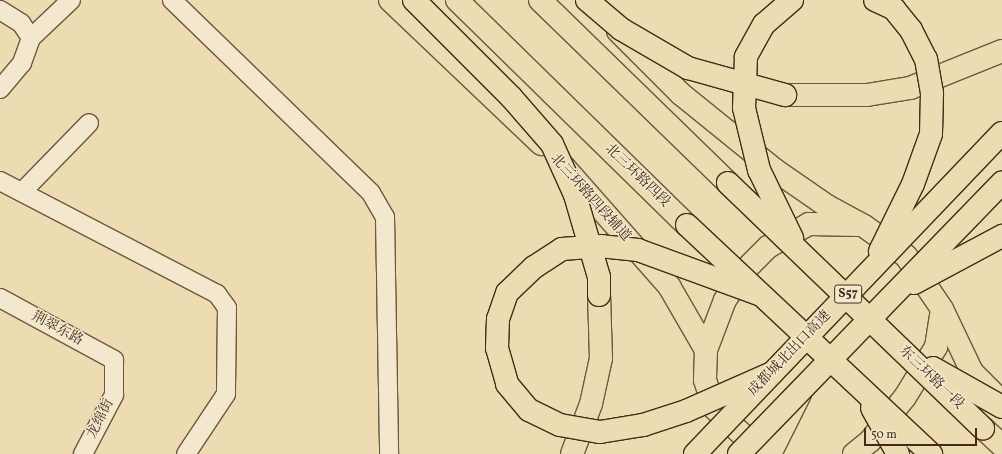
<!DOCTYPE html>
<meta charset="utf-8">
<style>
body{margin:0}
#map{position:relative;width:1002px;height:454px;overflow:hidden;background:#eddcb2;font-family:Vollkorn,"Noto Serif SC",serif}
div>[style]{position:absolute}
.roads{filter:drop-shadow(1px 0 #6e573e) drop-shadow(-1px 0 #6e573e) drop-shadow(0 1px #6e573e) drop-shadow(0 -1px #6e573e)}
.minor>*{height:18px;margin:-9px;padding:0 9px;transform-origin:9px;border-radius:9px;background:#f3e8cd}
.major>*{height:22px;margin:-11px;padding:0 11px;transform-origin:11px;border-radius:11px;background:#eddcb2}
.highway>*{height:22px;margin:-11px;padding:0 11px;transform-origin:11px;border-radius:11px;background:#eddcb2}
.bridges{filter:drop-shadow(1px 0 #432b18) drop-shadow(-1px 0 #432b18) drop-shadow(0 1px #432b18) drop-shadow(0 -1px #432b18)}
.highway-bridge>*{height:22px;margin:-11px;padding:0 11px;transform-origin:11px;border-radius:11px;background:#eddcb2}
span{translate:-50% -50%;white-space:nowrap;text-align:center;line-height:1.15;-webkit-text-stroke:3px #f3e8cd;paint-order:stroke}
.shield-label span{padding:1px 3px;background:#f3e8cd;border:1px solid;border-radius:3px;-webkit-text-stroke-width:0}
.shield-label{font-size:13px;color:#432b18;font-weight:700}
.street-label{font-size:14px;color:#432b18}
.scale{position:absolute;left:864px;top:428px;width:113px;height:18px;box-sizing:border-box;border:2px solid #432b18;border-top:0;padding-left:5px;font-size:12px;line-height:14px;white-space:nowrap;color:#432b18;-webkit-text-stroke:3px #f3e8cd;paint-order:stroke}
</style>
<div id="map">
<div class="roads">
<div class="minor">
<i style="left:172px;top:0;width:277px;rotate:44.1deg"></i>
<i style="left:371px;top:193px;width:28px;rotate:60deg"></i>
<i style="left:385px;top:217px;width:237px;rotate:89deg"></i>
<i style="left:0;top:10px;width:25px;rotate:32deg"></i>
<i style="left:21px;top:23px;width:18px;rotate:56deg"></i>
<i style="left:31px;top:38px;width:27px;rotate:110deg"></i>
<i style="left:22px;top:63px;width:34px;rotate:130deg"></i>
<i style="left:31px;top:38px;width:55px;rotate:-43.5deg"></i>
<i style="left:0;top:181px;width:245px;rotate:27.5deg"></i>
<i style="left:217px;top:294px;width:17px;rotate:54deg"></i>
<i style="left:227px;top:308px;width:86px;rotate:90.7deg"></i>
<i style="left:226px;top:394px;width:72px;rotate:123.7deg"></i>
<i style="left:22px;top:192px;width:96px;rotate:-45.8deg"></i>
<i style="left:0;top:298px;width:130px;rotate:28.5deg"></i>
<i style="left:114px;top:360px;width:35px;rotate:90deg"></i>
<i style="left:114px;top:395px;width:67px;rotate:117.7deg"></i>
</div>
<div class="major">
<i style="left:390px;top:0;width:209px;rotate:43.6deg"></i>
<i style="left:618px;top:31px;width:89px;rotate:45deg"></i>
<i style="left:681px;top:94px;width:121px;rotate:39deg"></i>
<i style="left:775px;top:170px;width:63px;rotate:34.7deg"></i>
<i style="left:827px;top:206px;width:42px;rotate:28.4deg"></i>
<i style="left:864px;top:226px;width:52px;rotate:35.5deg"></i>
<i style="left:906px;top:256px;width:64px;rotate:55.8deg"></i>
<i style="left:942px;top:309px;width:70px;rotate:64.5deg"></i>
<i style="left:972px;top:372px;width:42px;rotate:45deg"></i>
<i style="left:564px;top:167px;width:159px;rotate:48.6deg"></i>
<i style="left:669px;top:286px;width:74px;rotate:60deg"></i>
<i style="left:706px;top:350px;width:30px;rotate:92deg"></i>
<i style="left:705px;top:380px;width:29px;rotate:72deg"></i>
<i style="left:714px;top:408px;width:67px;rotate:43.2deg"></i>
<i style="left:706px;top:350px;width:53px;rotate:-69.2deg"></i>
<i style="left:725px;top:300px;width:37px;rotate:-56deg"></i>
<i style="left:746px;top:269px;width:31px;rotate:-45deg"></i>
<i style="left:768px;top:247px;width:47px;rotate:-29.3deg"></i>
<i style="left:809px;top:224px;width:50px;rotate:1.1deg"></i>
<i style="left:854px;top:454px;width:21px;rotate:-39deg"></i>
<i style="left:870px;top:441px;width:56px;rotate:-51.5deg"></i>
<i style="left:905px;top:397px;width:59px;rotate:-58.2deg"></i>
<i style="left:936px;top:347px;width:37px;rotate:-81deg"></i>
</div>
<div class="highway">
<i style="left:457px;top:0;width:322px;rotate:44.4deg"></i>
<i style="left:540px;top:0;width:262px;rotate:44.2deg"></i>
<i style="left:785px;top:95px;width:82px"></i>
<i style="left:867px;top:95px;width:44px;rotate:-9.2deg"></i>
<i style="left:910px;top:88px;width:99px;rotate:-21.9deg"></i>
<i style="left:983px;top:428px;width:26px;rotate:43deg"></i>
<i style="left:572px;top:454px;width:53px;rotate:-69.2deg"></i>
<i style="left:591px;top:404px;width:47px;rotate:-77.7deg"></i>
<i style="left:601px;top:358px;width:63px;rotate:-91.8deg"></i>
<i style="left:770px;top:454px;width:67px;rotate:-63.4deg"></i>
</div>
</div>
<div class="bridges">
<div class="highway-bridge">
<i style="left:414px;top:0;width:137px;rotate:45deg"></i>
<i style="left:511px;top:97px;width:62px;rotate:48.9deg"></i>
<i style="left:552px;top:144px;width:56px;rotate:65.7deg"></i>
<i style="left:575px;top:195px;width:85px;rotate:73.7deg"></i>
<i style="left:599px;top:277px;width:18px;rotate:90deg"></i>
<i style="left:587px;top:0;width:45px;rotate:40.5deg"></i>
<i style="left:621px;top:29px;width:78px;rotate:30.2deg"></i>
<i style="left:688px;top:68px;width:101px;rotate:15.6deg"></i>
<i style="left:792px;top:0;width:37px;rotate:139deg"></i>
<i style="left:764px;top:24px;width:38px;rotate:119deg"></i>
<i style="left:746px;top:57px;width:51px;rotate:92.2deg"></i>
<i style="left:744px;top:108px;width:64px;rotate:76.4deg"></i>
<i style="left:759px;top:170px;width:76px;rotate:64.1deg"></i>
<i style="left:875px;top:0;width:21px;rotate:25deg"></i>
<i style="left:894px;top:9px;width:27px;rotate:51deg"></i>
<i style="left:911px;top:30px;width:33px;rotate:63deg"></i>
<i style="left:926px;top:59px;width:35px;rotate:80deg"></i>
<i style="left:932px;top:93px;width:41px;rotate:91.4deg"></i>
<i style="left:931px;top:134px;width:53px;rotate:109.8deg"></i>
<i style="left:913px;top:184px;width:75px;rotate:116.2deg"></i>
<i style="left:728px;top:183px;width:354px;rotate:43.9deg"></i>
<i style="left:687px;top:225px;width:335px;rotate:43.2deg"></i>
<i style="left:914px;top:283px;width:100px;rotate:-28.1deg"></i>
<i style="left:761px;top:295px;width:131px;rotate:-159.9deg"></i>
<i style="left:638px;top:250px;width:36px;rotate:-174deg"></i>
<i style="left:602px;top:246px;width:40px;rotate:175.7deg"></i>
<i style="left:562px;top:249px;width:33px;rotate:147deg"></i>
<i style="left:534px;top:267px;width:37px;rotate:136deg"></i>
<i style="left:507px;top:293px;width:28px;rotate:109deg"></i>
<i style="left:498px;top:319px;width:29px;rotate:92deg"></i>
<i style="left:497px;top:348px;width:37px;rotate:74deg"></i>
<i style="left:507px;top:384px;width:34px;rotate:50deg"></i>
<i style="left:529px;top:410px;width:34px;rotate:26deg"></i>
<i style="left:560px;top:425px;width:41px;rotate:9.9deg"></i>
<i style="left:600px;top:432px;width:44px;rotate:-9.2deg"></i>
<i style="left:643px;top:425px;width:45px;rotate:-18deg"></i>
<i style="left:686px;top:411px;width:94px;rotate:-23.8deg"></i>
<i style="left:933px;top:368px;width:79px;rotate:29.5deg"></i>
<i style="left:872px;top:408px;width:53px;rotate:60.5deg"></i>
<i style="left:695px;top:454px;width:444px;rotate:-46.3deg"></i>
<i style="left:739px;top:454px;width:378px;rotate:-45.9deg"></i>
</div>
</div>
<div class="shield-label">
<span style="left:848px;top:294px">S57</span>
</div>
<div class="street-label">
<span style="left:637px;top:176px;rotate:44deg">北三环路四段</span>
<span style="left:590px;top:198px;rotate:48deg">北三环路四段辅道</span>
<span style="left:57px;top:329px;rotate:28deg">荆翠东路</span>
<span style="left:790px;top:354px;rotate:-46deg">成都城北出口高速</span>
<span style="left:931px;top:378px;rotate:44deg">东三环路一段</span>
<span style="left:101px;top:419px;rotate:-63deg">龙绵街</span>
</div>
<div class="scale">50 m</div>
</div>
